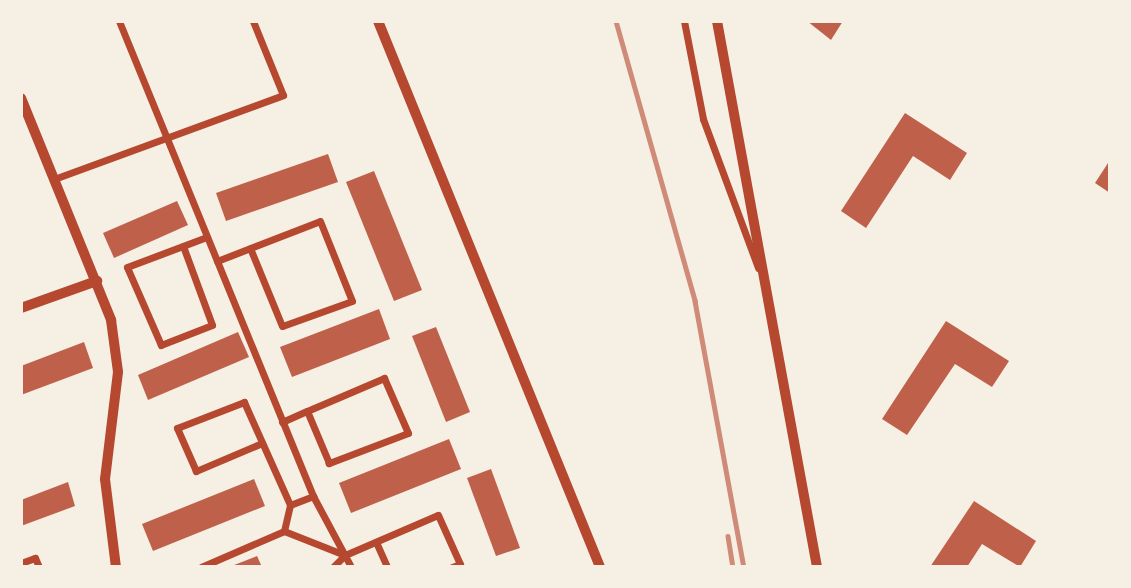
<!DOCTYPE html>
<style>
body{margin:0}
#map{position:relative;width:1131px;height:588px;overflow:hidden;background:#f6efe4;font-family:Arial,sans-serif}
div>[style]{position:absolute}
.building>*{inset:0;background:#bf614a}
.minor>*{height:7px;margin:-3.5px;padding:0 3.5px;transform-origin:3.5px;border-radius:3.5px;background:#b5482f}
.tertiary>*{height:10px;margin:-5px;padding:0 5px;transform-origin:5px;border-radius:5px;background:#b5482f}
.rail>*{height:4.5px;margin:-2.25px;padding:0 2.25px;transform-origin:2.25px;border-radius:2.25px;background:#cf8b77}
span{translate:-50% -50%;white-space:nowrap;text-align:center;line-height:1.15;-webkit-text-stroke:7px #f6efe4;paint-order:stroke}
.frame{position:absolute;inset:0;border:23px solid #f6efe4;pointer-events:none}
</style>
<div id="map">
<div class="building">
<i style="clip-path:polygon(807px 21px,843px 21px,831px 40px)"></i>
<i style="clip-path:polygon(905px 113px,967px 153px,950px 180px,913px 156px,866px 228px,841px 211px)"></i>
<i style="clip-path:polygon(328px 154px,338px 182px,226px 221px,216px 193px)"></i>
<i style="clip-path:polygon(1110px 160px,1110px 193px,1095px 183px)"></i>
<i style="clip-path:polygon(374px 171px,422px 290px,394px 301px,346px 182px)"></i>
<i style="clip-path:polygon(177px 201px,188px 225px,114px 258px,103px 233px)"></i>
<i style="clip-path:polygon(379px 309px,390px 339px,292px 377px,280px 347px)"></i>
<i style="clip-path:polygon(946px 321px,1009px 361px,992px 387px,955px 364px,907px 435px,882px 419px)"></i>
<i style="clip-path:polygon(436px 327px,470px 412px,446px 422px,412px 336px)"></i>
<i style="clip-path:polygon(238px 332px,249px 357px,148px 400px,138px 375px)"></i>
<i style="clip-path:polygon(84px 342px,93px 368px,21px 395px,21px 366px)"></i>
<i style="clip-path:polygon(449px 439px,461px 469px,351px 513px,339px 483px)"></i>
<i style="clip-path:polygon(491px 469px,520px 548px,496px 556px,467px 478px)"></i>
<i style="clip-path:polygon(254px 479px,265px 506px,153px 551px,142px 524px)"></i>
<i style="clip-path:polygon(68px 482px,75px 506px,21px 526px,21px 500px)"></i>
<i style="clip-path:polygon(974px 501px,1036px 541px,1020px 567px,982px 544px,967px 567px,930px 567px)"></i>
<i style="clip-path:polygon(257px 556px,262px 567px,229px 567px)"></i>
</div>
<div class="minor">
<i style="left:119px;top:21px;width:513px;rotate:67.78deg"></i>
<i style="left:684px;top:21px;width:100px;rotate:79deg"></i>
<i style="left:703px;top:119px;width:159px;rotate:69.7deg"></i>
<i style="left:54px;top:179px;width:244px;rotate:-20.1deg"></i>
<i style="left:283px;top:95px;width:80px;rotate:-112.1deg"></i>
<i style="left:183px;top:246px;width:84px;rotate:69.8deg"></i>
<i style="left:212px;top:325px;width:55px;rotate:158.6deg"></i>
<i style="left:161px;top:345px;width:85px;rotate:-113.6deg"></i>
<i style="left:127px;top:267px;width:85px;rotate:-20.6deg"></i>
<i style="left:217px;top:261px;width:110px;rotate:-21.2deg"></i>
<i style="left:320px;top:221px;width:86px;rotate:68.2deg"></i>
<i style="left:352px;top:301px;width:74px;rotate:160.3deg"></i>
<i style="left:282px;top:326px;width:84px;rotate:-112.3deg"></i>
<i style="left:282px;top:422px;width:27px;rotate:-24deg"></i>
<i style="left:307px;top:411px;width:84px;rotate:-23.2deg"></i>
<i style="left:384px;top:378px;width:60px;rotate:66.4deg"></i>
<i style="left:408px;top:433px;width:85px;rotate:159.2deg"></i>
<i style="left:329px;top:463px;width:56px;rotate:-112.9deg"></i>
<i style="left:262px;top:443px;width:72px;rotate:157deg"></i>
<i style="left:196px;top:471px;width:47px;rotate:-113.8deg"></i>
<i style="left:177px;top:428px;width:72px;rotate:-21.2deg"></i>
<i style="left:244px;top:402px;width:113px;rotate:65.9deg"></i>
<i style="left:284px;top:531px;width:27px;rotate:-77deg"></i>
<i style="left:290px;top:505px;width:25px;rotate:-21deg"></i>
<i style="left:313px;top:496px;width:81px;rotate:61.8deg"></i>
<i style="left:376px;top:542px;width:27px;rotate:66deg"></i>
<i style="left:21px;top:563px;width:15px;rotate:-20deg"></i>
<i style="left:35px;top:558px;width:10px;rotate:66deg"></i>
<i style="left:201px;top:567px;width:90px;rotate:-23.4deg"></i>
<i style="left:284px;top:531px;width:66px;rotate:21.5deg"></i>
<i style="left:345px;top:555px;width:101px;rotate:-23.3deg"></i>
<i style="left:438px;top:515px;width:54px;rotate:65.8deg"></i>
<i style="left:460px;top:564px;width:9px;rotate:159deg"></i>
<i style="left:333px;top:567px;width:17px;rotate:-45deg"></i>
</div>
<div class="tertiary">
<i style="left:378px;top:21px;width:589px;rotate:67.87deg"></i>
<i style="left:717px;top:21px;width:555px;rotate:79.62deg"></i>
<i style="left:21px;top:98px;width:240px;rotate:67.9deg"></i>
<i style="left:111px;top:320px;width:52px;rotate:82.3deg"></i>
<i style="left:118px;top:372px;width:108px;rotate:96.9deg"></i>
<i style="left:105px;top:479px;width:89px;rotate:82.9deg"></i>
<i style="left:21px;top:308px;width:81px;rotate:-19.6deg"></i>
</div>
<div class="rail">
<i style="left:616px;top:21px;width:291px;rotate:74.2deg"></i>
<i style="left:695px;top:301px;width:270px;rotate:79.6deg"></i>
<i style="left:728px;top:536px;width:31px;rotate:81deg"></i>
</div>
<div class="frame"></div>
</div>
